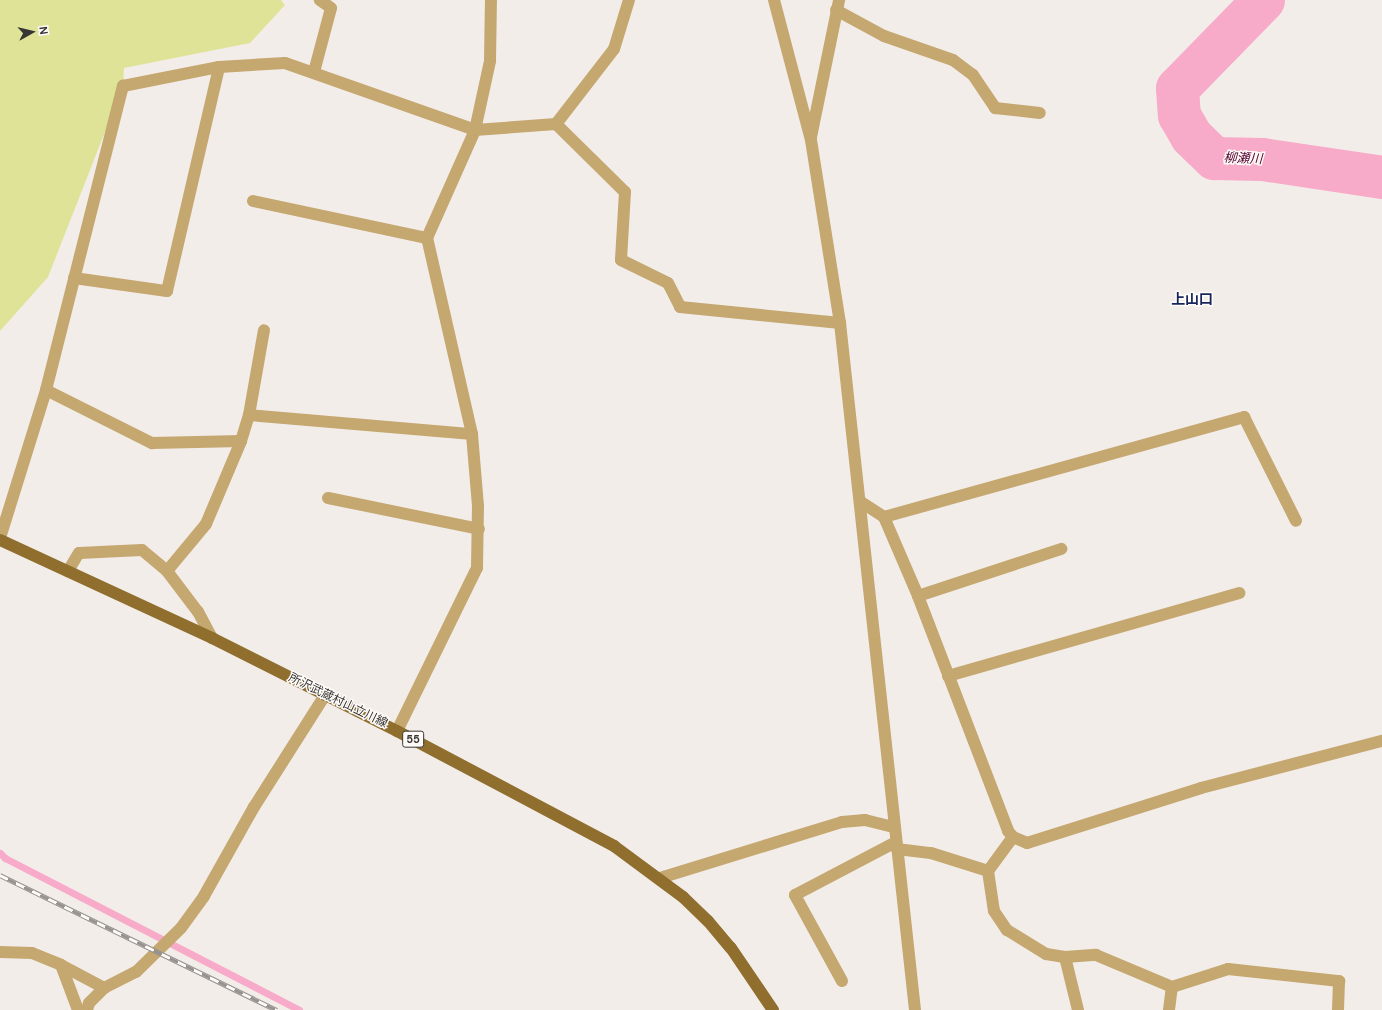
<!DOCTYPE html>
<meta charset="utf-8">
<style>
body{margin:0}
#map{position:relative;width:1382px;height:1010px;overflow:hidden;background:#f3ede9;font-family:"DM Sans","Noto Sans JP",sans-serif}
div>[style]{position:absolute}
.green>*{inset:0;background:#dfe397}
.stream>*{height:7px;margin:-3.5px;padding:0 3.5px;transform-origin:3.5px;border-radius:3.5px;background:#f7abc8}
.river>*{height:43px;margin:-21.5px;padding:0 21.5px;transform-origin:21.5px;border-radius:21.5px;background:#f7abc8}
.minor>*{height:12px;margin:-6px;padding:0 6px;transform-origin:6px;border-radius:6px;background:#c5a770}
.major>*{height:12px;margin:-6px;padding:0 6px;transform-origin:6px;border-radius:6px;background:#8f6e2e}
.rail>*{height:4.5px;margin-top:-2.25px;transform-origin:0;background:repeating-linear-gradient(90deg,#fefbf8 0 9px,#96928f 0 18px);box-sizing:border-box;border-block:1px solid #96928f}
span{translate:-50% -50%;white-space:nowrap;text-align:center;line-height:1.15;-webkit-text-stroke:3px #fefbf8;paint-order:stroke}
.shield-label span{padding:1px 3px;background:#fefbf8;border:1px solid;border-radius:3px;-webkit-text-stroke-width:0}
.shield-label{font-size:11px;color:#383634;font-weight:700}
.street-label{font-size:12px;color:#383634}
.water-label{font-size:13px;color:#54002e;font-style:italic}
.quarter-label{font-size:14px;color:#16255c;font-weight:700}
.north{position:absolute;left:12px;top:12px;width:40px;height:40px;-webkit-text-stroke:3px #fefbf8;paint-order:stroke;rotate:82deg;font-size:11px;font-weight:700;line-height:16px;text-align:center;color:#383634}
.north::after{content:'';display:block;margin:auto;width:14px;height:18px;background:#383634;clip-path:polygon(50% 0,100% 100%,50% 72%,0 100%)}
</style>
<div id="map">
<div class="green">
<i style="clip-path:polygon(0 0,281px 0,285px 5px,250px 43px,124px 68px,123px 86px,48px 277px,0 331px)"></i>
</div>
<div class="stream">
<i style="left:0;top:853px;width:7px;rotate:45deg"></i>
<i style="left:5px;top:858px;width:331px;rotate:27.3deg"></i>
</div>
<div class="river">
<i style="left:1263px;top:0;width:123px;rotate:134.3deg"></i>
<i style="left:1177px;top:88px;width:27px;rotate:86deg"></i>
<i style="left:1179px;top:115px;width:24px;rotate:60deg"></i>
<i style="left:1191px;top:136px;width:32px;rotate:44deg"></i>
<i style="left:1214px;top:158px;width:48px;rotate:1.2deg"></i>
<i style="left:1262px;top:159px;width:121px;rotate:8.5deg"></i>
</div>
<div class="minor">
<i style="left:774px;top:0;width:145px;rotate:75.2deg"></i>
<i style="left:811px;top:140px;width:185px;rotate:81deg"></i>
<i style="left:840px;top:323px;width:691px;rotate:83.77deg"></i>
<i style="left:836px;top:10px;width:55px;rotate:28.4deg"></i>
<i style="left:884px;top:36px;width:73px;rotate:19.2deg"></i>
<i style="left:953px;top:60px;width:25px;rotate:37deg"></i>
<i style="left:973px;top:75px;width:40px;rotate:56deg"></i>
<i style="left:995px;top:108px;width:45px;rotate:6.3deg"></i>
<i style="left:314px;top:72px;width:66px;rotate:-75.1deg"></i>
<i style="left:331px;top:8px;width:14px;rotate:-144deg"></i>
<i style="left:556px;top:124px;width:97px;rotate:44.6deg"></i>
<i style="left:625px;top:192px;width:68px;rotate:93.4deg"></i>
<i style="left:621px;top:260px;width:52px;rotate:26.1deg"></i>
<i style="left:668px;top:283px;width:27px;rotate:63deg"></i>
<i style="left:680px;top:307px;width:161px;rotate:5.7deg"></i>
<i style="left:811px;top:137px;width:140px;rotate:-78.4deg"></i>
<i style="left:253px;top:201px;width:178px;rotate:12deg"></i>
<i style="left:74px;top:278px;width:94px;rotate:8deg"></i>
<i style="left:167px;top:291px;width:230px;rotate:-76.9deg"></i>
<i style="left:46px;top:390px;width:119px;rotate:26.6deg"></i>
<i style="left:152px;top:443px;width:89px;rotate:-1.3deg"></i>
<i style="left:249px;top:415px;width:224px;rotate:4.9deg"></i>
<i style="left:328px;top:498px;width:154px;rotate:11.6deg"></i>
<i style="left:861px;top:502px;width:27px;rotate:33deg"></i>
<i style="left:884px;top:517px;width:86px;rotate:66.7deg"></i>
<i style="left:918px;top:596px;width:252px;rotate:69deg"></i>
<i style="left:1008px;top:831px;width:8px;rotate:50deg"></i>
<i style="left:1013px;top:837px;width:15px;rotate:23deg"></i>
<i style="left:1027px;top:843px;width:182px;rotate:-17.5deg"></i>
<i style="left:1201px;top:788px;width:187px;rotate:-14.6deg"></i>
<i style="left:884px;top:517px;width:374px;rotate:-15.5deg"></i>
<i style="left:1244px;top:417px;width:116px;rotate:63.4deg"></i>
<i style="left:0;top:538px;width:155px;rotate:-72.7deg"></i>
<i style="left:46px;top:390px;width:314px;rotate:-75.8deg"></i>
<i style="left:123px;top:86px;width:98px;rotate:-11.2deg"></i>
<i style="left:219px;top:67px;width:66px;rotate:-3.5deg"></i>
<i style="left:285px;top:63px;width:201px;rotate:19.4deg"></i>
<i style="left:475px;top:130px;width:81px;rotate:-4.2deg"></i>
<i style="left:556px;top:124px;width:95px;rotate:-52.3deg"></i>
<i style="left:614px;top:49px;width:51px;rotate:-73deg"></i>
<i style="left:68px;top:571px;width:21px;rotate:-59deg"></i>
<i style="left:79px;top:553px;width:63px;rotate:-2.7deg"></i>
<i style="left:142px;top:550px;width:33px;rotate:40deg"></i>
<i style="left:918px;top:596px;width:151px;rotate:-18.2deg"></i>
<i style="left:212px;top:638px;width:30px;rotate:-118deg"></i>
<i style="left:198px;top:612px;width:51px;rotate:-127.1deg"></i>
<i style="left:167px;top:571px;width:61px;rotate:-50.3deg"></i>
<i style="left:206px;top:524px;width:90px;rotate:-67.1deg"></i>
<i style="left:241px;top:441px;width:27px;rotate:-73deg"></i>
<i style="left:249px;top:415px;width:86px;rotate:-80deg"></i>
<i style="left:948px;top:676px;width:303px;rotate:-15.9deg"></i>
<i style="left:397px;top:731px;width:182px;rotate:-63.9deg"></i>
<i style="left:477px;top:568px;width:62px;rotate:-89.1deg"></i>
<i style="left:478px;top:506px;width:72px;rotate:-94.8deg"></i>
<i style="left:472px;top:434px;width:201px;rotate:-102.9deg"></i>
<i style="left:427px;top:238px;width:118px;rotate:-66deg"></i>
<i style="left:475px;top:130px;width:71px;rotate:-77.7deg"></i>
<i style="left:490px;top:61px;width:61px;rotate:-89.1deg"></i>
<i style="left:897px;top:849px;width:34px;rotate:7deg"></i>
<i style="left:931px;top:853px;width:60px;rotate:17.5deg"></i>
<i style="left:988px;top:871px;width:40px;rotate:81.5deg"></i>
<i style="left:994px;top:911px;width:23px;rotate:56deg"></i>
<i style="left:1007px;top:930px;width:46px;rotate:31.6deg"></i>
<i style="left:1046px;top:954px;width:19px;rotate:9deg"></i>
<i style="left:1065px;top:957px;width:31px;rotate:-4deg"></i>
<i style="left:1096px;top:955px;width:82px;rotate:22.8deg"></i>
<i style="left:988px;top:871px;width:42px;rotate:-53.7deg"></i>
<i style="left:660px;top:878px;width:190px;rotate:-17.1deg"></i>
<i style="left:842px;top:822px;width:23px;rotate:-5deg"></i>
<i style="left:865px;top:820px;width:30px;rotate:14deg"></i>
<i style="left:0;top:952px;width:32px;rotate:2deg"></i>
<i style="left:32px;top:953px;width:31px;rotate:22deg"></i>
<i style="left:61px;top:965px;width:49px;rotate:28.1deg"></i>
<i style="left:1065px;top:957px;width:55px;rotate:76.2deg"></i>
<i style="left:61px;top:965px;width:48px;rotate:69.3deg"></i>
<i style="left:842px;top:981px;width:98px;rotate:-118.7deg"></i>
<i style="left:795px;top:895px;width:114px;rotate:-27.7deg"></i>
<i style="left:87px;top:1010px;width:7px;rotate:-74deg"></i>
<i style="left:89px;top:1003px;width:21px;rotate:-45deg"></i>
<i style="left:104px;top:988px;width:36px;rotate:-27deg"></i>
<i style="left:136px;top:972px;width:63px;rotate:-44.4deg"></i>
<i style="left:181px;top:928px;width:39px;rotate:-54deg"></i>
<i style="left:204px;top:896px;width:102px;rotate:-60.7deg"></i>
<i style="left:254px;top:807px;width:133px;rotate:-57.6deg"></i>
<i style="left:1169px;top:1010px;width:23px;rotate:-83deg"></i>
<i style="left:1172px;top:987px;width:59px;rotate:-17.8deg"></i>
<i style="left:1228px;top:969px;width:112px;rotate:6.2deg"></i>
<i style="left:1339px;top:981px;width:29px;rotate:92deg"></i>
</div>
<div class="major">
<i style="left:0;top:540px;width:234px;rotate:24.8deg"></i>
<i style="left:212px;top:638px;width:207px;rotate:26.7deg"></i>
<i style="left:397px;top:731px;width:246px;rotate:27.9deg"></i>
<i style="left:614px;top:846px;width:86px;rotate:36.5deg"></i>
<i style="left:683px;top:897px;width:35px;rotate:44deg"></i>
<i style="left:708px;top:921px;width:35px;rotate:50deg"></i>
<i style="left:731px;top:948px;width:75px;rotate:55.9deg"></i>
</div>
<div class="rail">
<i style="left:0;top:875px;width:308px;rotate:26deg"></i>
</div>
<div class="shield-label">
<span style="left:413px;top:739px">55</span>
</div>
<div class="street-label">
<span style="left:338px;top:701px;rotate:26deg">所沢武蔵村山立川線</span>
</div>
<div class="water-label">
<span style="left:1243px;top:159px;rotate:2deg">柳瀬川</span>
</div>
<div class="quarter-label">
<span style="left:1192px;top:299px">上山口</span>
</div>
<div class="north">N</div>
</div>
